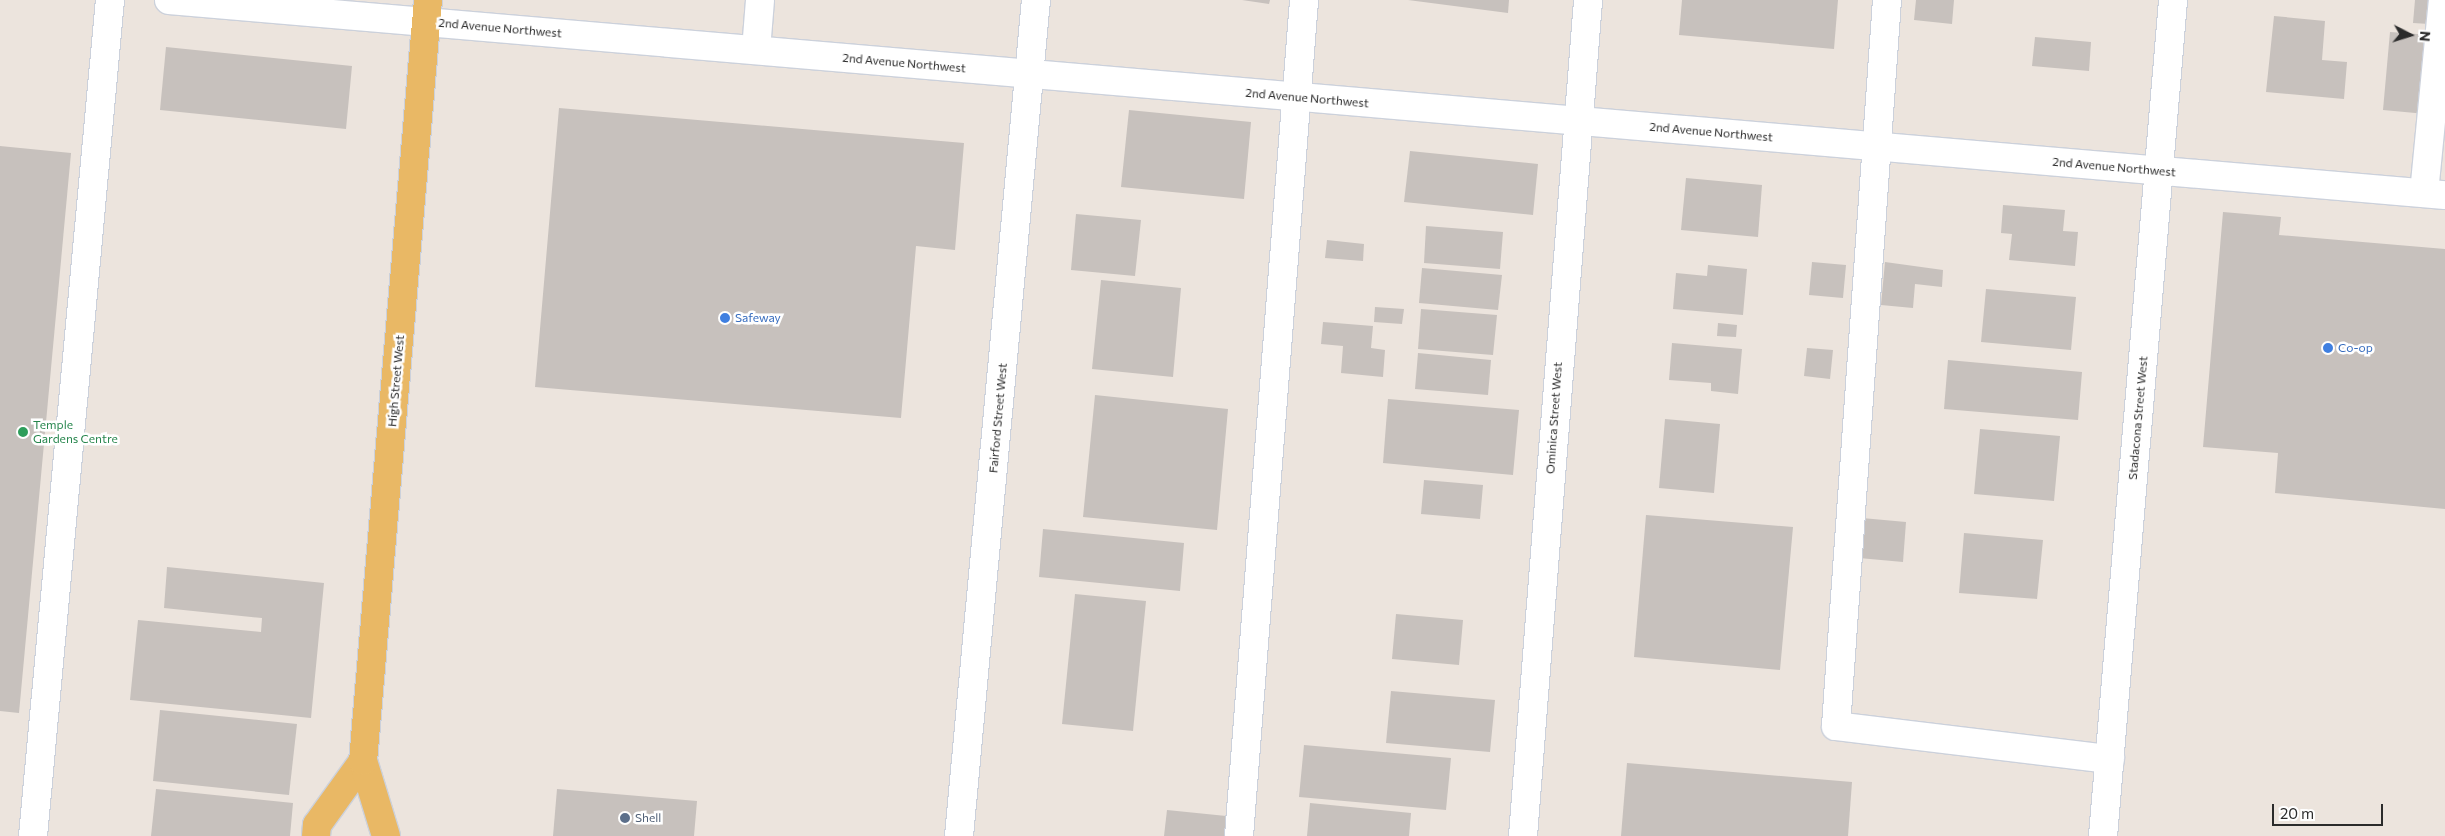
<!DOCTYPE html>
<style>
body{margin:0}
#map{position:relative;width:2445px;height:836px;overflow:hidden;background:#ece4dd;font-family:Commissioner,sans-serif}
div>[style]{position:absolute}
.building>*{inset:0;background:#c7c1bd}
.roads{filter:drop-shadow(1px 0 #ccd1db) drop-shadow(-1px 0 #ccd1db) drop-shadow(0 1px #ccd1db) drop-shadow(0 -1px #ccd1db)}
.minor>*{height:28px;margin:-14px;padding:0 14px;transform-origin:14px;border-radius:14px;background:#fff}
.major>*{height:28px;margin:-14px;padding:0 14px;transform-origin:14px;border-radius:14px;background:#e9b865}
.dots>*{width:14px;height:14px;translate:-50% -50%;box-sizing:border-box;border:2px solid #fff;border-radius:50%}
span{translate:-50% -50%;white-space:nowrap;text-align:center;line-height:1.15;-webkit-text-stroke:5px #fff;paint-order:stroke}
.street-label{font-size:12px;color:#2b2b2b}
.shop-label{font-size:12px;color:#366cbe}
.left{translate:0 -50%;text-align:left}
.leisure-label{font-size:12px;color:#27864d}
.service-label{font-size:12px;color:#4e5e75}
.north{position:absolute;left:2385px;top:10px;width:50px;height:50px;-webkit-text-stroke:4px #fff;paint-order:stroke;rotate:95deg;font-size:14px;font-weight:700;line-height:20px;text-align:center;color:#2b2b2b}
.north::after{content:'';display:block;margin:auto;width:18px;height:22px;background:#2b2b2b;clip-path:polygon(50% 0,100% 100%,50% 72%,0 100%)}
.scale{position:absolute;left:2272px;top:804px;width:111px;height:22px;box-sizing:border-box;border:2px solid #2b2b2b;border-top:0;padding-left:6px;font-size:15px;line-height:18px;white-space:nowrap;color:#2b2b2b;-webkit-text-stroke:4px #fff;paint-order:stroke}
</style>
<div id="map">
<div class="building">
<i style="clip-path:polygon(1242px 0,1270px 0,1269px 4px)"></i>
<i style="clip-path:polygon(1408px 0,1509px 0,1508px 13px)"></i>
<i style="clip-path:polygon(1682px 0,1838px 0,1834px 49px,1679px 35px)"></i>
<i style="clip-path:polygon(1916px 0,1954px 0,1952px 24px,1914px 20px)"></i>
<i style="clip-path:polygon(2415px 0,2445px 0,2445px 25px,2413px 23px)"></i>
<i style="clip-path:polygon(2274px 16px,2325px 21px,2322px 60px,2347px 62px,2344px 99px,2266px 92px)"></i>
<i style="clip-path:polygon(2390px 32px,2445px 36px,2437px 115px,2383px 110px)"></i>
<i style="clip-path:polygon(2035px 37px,2091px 42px,2089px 71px,2032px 66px)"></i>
<i style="clip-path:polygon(166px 47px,352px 66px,346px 129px,160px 110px)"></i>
<i style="clip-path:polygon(559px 108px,964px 143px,955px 250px,916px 246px,901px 418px,535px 387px)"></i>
<i style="clip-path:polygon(1129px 110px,1251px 122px,1244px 199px,1121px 187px)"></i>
<i style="clip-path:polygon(0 146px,71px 153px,19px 713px,0 711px)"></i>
<i style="clip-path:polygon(1410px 151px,1538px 164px,1533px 215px,1404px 202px)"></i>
<i style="clip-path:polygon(1686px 178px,1762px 185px,1758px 237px,1681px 230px)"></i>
<i style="clip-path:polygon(2003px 205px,2065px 210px,2063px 231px,2078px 232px,2075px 266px,2009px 260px,2012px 234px,2001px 233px)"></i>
<i style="clip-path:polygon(2223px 212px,2281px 217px,2279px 235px,2445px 249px,2445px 509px,2275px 493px,2278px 453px,2203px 447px)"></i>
<i style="clip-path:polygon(1076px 214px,1141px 220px,1135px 276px,1071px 270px)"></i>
<i style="clip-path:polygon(1426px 226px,1503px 232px,1500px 269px,1424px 263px)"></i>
<i style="clip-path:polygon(1327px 240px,1364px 244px,1363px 261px,1325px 258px)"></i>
<i style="clip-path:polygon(1812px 262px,1846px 265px,1843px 298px,1809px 295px)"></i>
<i style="clip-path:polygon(1885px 262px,1943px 270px,1942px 287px,1915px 284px,1913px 308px,1881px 305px)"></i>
<i style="clip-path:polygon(1708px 265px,1747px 269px,1743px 315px,1673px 309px,1676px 273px,1707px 276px)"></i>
<i style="clip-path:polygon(1422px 268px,1502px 275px,1498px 310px,1419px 303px)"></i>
<i style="clip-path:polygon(1101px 280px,1181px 288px,1173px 377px,1092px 369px)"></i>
<i style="clip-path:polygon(1986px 289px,2076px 297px,2071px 350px,1981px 342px)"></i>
<i style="clip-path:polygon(1375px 307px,1404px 309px,1402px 324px,1374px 322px)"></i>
<i style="clip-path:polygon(1421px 309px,1497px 315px,1493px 355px,1418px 349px)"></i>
<i style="clip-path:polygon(1323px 322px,1373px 326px,1371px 348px,1385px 350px,1383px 377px,1341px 373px,1343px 346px,1321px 344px)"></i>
<i style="clip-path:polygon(1718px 323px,1737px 325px,1736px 337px,1717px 336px)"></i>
<i style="clip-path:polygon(1672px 343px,1742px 349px,1738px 394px,1711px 391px,1711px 383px,1669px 380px)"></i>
<i style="clip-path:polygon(1807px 348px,1833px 350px,1830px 379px,1804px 376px)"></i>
<i style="clip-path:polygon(1418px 353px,1491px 360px,1488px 395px,1415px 389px)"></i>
<i style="clip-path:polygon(1948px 360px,2082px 372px,2078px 420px,1944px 409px)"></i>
<i style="clip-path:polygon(1095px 395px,1228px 409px,1217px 530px,1083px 517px)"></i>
<i style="clip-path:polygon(1388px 399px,1519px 410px,1513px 475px,1383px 463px)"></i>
<i style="clip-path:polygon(1665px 419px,1720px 424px,1714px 493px,1659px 488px)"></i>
<i style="clip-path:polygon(1980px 429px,2060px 436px,2054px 501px,1974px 494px)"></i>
<i style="clip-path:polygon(1424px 480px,1483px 485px,1480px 519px,1421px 514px)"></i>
<i style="clip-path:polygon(1646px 515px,1793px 527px,1780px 670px,1634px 657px)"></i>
<i style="clip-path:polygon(1862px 518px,1906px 522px,1903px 562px,1859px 558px)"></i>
<i style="clip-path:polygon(1043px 529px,1184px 543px,1180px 591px,1039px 577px)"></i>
<i style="clip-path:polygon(1964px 533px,2043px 540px,2037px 599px,1959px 593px)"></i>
<i style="clip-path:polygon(167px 567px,324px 583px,311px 718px,130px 700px,138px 620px,261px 632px,262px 618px,164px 608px)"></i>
<i style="clip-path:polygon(1075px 594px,1146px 601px,1133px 731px,1062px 724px)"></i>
<i style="clip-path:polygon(1396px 614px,1463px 620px,1459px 665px,1392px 659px)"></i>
<i style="clip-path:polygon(1391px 691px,1495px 700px,1490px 752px,1386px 743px)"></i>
<i style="clip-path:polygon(160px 710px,297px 724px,289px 795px,153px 781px)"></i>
<i style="clip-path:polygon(1304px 745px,1451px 758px,1446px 810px,1299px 797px)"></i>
<i style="clip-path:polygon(1627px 763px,1852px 782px,1848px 836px,1621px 836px)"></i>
<i style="clip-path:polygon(156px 789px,293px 803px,290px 836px,151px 836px)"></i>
<i style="clip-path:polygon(557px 789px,697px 801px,694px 836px,553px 836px)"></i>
<i style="clip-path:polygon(1310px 803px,1411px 813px,1409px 836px,1307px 836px)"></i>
<i style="clip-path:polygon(1167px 810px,1236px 817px,1234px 836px,1164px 836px)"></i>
</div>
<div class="roads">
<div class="minor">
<i style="left:169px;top:0;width:2284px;rotate:4.9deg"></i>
<i style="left:1887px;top:0;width:728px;rotate:94.02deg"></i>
<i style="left:1836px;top:726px;width:276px;rotate:6.9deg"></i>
<i style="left:756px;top:50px;width:50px;rotate:-85.4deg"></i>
<i style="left:2424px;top:193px;width:194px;rotate:-84.4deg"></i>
<i style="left:33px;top:836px;width:840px;rotate:-84.74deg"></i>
<i style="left:959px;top:836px;width:840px;rotate:-84.74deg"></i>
<i style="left:1239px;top:836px;width:839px;rotate:-85.55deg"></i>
<i style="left:1523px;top:836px;width:839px;rotate:-85.55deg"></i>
<i style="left:2103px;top:836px;width:839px;rotate:-85.21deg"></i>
</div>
<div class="major">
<i style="left:316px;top:836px;width:11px;rotate:-85deg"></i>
<i style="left:317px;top:825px;width:79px;rotate:-54.3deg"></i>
<i style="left:386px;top:836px;width:78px;rotate:-107deg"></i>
<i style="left:363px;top:761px;width:764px;rotate:-85.12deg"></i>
</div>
</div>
<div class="dots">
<i style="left:725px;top:318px;background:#3f7fe0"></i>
<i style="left:2328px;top:348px;background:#3f7fe0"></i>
<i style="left:23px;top:432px;background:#2e9e5b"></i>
<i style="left:625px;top:818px;background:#5c6f8a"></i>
</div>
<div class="street-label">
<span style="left:500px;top:28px;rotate:5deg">2nd Avenue Northwest</span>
<span style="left:904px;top:63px;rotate:5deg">2nd Avenue Northwest</span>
<span style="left:1307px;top:98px;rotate:5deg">2nd Avenue Northwest</span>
<span style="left:1711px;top:132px;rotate:5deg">2nd Avenue Northwest</span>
<span style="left:2114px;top:167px;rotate:5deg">2nd Avenue Northwest</span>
<span style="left:396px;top:381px;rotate:-85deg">High Street West</span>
<span style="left:998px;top:418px;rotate:-85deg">Fairford Street West</span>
<span style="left:1554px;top:418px;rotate:-86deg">Ominica Street West</span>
<span style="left:2138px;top:418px;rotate:-85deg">Stadacona Street West</span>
</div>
<div class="shop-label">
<span class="left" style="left:735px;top:318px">Safeway</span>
<span class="left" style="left:2338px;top:348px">Co-op</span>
</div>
<div class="leisure-label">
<span class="left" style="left:33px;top:432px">Temple<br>Gardens Centre</span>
</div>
<div class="service-label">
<span class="left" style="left:635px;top:818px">Shell</span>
</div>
<div class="north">N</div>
<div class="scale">20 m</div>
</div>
